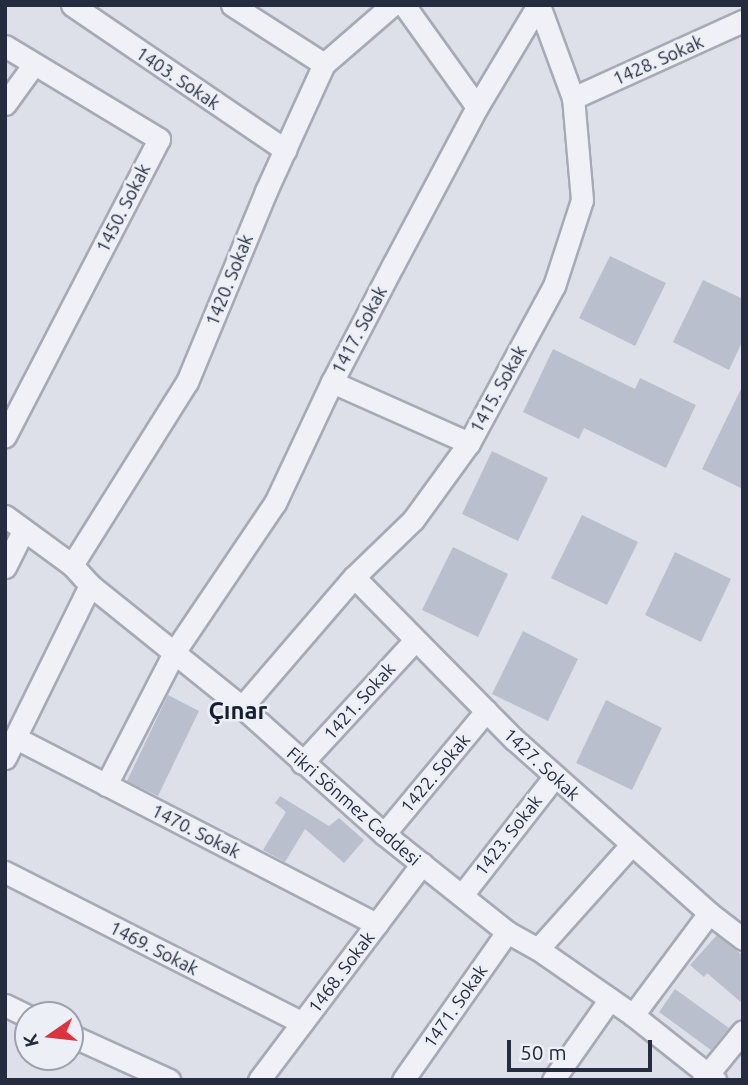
<!DOCTYPE html>
<meta charset="utf-8">
<style>
body{margin:0}
#map{position:relative;width:748px;height:1085px;overflow:hidden;background:#dde0e8;font-family:Ubuntu,sans-serif}
div>[style]{position:absolute}
.building>*{inset:0;background:#b9bfcc}
.roads{filter:drop-shadow(2px 0 #a6aab6) drop-shadow(-2px 0 #a6aab6) drop-shadow(0 2px #a6aab6) drop-shadow(0 -2px #a6aab6)}
.minor>*{height:21px;margin:-10.5px;padding:0 10.5px;transform-origin:10.5px;border-radius:10.5px;background:#f0f1f6}
span{translate:-50% -50%;white-space:nowrap;text-align:center;line-height:1.15;-webkit-text-stroke:5px #eceff6;paint-order:stroke}
.street-label{font-size:18px;color:#252c40}
.district-label{font-size:24px;color:#171e31;font-weight:700}
.frame{position:absolute;inset:0;border:7px solid #252c40;pointer-events:none}
.north{position:absolute;left:14px;top:1001px;width:70px;height:70px;box-sizing:border-box;background:#eceff6;border:2px solid #9ca1ad;border-radius:50%;rotate:256deg;font-size:19px;font-weight:700;line-height:28px;text-align:center;color:#252c40}
.north::after{content:'';display:block;margin:auto;width:24px;height:32px;background:#dc333e;clip-path:polygon(50% 0,100% 100%,50% 72%,0 100%)}
.scale{position:absolute;left:507px;top:1040px;width:145px;height:32px;box-sizing:border-box;border:4px solid #252c40;border-top:0;padding-left:9px;font-size:21px;line-height:24px;white-space:nowrap;color:#252c40;-webkit-text-stroke:5px #eceff6;paint-order:stroke}
</style>
<div id="map">
<div class="building">
<i style="clip-path:polygon(610px 256px,666px 283px,635px 346px,579px 318px)"></i>
<i style="clip-path:polygon(703px 280px,743px 299px,743px 340px,729px 370px,673px 342px)"></i>
<i style="clip-path:polygon(553px 349px,635px 389px,640px 378px,696px 405px,666px 468px,584px 428px,579px 439px,523px 412px)"></i>
<i style="clip-path:polygon(743px 385px,743px 489px,702px 469px)"></i>
<i style="clip-path:polygon(492px 451px,548px 478px,518px 541px,462px 514px)"></i>
<i style="clip-path:polygon(582px 515px,638px 542px,607px 605px,551px 578px)"></i>
<i style="clip-path:polygon(453px 547px,508px 574px,478px 637px,422px 610px)"></i>
<i style="clip-path:polygon(675px 552px,731px 579px,701px 642px,645px 615px)"></i>
<i style="clip-path:polygon(523px 631px,578px 659px,548px 721px,492px 694px)"></i>
<i style="clip-path:polygon(168px 695px,199px 711px,158px 796px,127px 781px)"></i>
<i style="clip-path:polygon(606px 700px,662px 728px,632px 790px,576px 763px)"></i>
<i style="clip-path:polygon(280px 796px,329px 826px,339px 818px,364px 840px,344px 863px,305px 829px,285px 862px,263px 850px,286px 812px,275px 803px)"></i>
<i style="clip-path:polygon(717px 935px,743px 956px,743px 1004px,707px 973px,704px 977px,690px 965px)"></i>
<i style="clip-path:polygon(675px 989px,729px 1028px,711px 1050px,659px 1012px)"></i>
</div>
<div class="roads">
<div class="minor">
<i style="left:72px;top:5px;width:258px;rotate:34.2deg"></i>
<i style="left:232px;top:5px;width:109px;rotate:32.7deg"></i>
<i style="left:404px;top:5px;width:125px;rotate:54.4deg"></i>
<i style="left:5px;top:46px;width:180px;rotate:31.1deg"></i>
<i style="left:159px;top:139px;width:335px;rotate:117.4deg"></i>
<i style="left:573px;top:98px;width:187px;rotate:-24.4deg"></i>
<i style="left:5px;top:104px;width:49px;rotate:-54.1deg"></i>
<i style="left:332px;top:382px;width:150px;rotate:24deg"></i>
<i style="left:5px;top:516px;width:83px;rotate:36.2deg"></i>
<i style="left:72px;top:565px;width:27px;rotate:48deg"></i>
<i style="left:90px;top:585px;width:195px;rotate:38.8deg"></i>
<i style="left:242px;top:707px;width:191px;rotate:41.8deg"></i>
<i style="left:384px;top:834px;width:157px;rotate:38.5deg"></i>
<i style="left:507px;top:932px;width:35px;rotate:29deg"></i>
<i style="left:538px;top:949px;width:116px;rotate:34.8deg"></i>
<i style="left:633px;top:1015px;width:105px;rotate:38.4deg"></i>
<i style="left:72px;top:565px;width:216px;rotate:-57.9deg"></i>
<i style="left:187px;top:382px;width:207px;rotate:-67.5deg"></i>
<i style="left:266px;top:191px;width:140px;rotate:-65.5deg"></i>
<i style="left:324px;top:64px;width:90px;rotate:-40.9deg"></i>
<i style="left:5px;top:567px;width:40px;rotate:-63.4deg"></i>
<i style="left:354px;top:577px;width:229px;rotate:45.4deg"></i>
<i style="left:515px;top:740px;width:260px;rotate:41.7deg"></i>
<i style="left:709px;top:913px;width:43px;rotate:37.4deg"></i>
<i style="left:242px;top:707px;width:172px;rotate:-49.3deg"></i>
<i style="left:354px;top:577px;width:82px;rotate:-44deg"></i>
<i style="left:413px;top:520px;width:95px;rotate:-54deg"></i>
<i style="left:469px;top:443px;width:179px;rotate:-61.6deg"></i>
<i style="left:554px;top:286px;width:90px;rotate:-72deg"></i>
<i style="left:582px;top:200px;width:102px;rotate:-95deg"></i>
<i style="left:573px;top:98px;width:99px;rotate:-110.1deg"></i>
<i style="left:16px;top:738px;width:406px;rotate:27.3deg"></i>
<i style="left:5px;top:758px;width:193px;rotate:-63.8deg"></i>
<i style="left:302px;top:763px;width:167px;rotate:-47.4deg"></i>
<i style="left:106px;top:785px;width:151px;rotate:-62.8deg"></i>
<i style="left:175px;top:651px;width:179px;rotate:-56deg"></i>
<i style="left:275px;top:503px;width:134px;rotate:-64.8deg"></i>
<i style="left:332px;top:382px;width:132px;rotate:-62.5deg"></i>
<i style="left:393px;top:265px;width:179px;rotate:-62deg"></i>
<i style="left:477px;top:107px;width:119px;rotate:-59.1deg"></i>
<i style="left:384px;top:834px;width:160px;rotate:-50.3deg"></i>
<i style="left:5px;top:872px;width:333px;rotate:26.9deg"></i>
<i style="left:462px;top:895px;width:151px;rotate:-52deg"></i>
<i style="left:538px;top:949px;width:140px;rotate:-48.2deg"></i>
<i style="left:5px;top:1005px;width:25px;rotate:26deg"></i>
<i style="left:633px;top:1015px;width:127px;rotate:-53.3deg"></i>
<i style="left:70px;top:1035px;width:109px;rotate:24.4deg"></i>
<i style="left:259px;top:1080px;width:271px;rotate:-53deg"></i>
<i style="left:403px;top:1080px;width:181px;rotate:-54.9deg"></i>
<i style="left:553px;top:1080px;width:99px;rotate:-54.9deg"></i>
<i style="left:703px;top:1080px;width:63px;rotate:-50.8deg"></i>
</div>
</div>
<div class="street-label">
<span style="left:658px;top:60px;rotate:-24deg">1428. Sokak</span>
<span style="left:178px;top:78px;rotate:34deg">1403. Sokak</span>
<span style="left:123px;top:208px;rotate:-63deg">1450. Sokak</span>
<span style="left:229px;top:280px;rotate:-68deg">1420. Sokak</span>
<span style="left:359px;top:330px;rotate:-62deg">1417. Sokak</span>
<span style="left:498px;top:389px;rotate:-61deg">1415. Sokak</span>
<span style="left:359px;top:701px;rotate:-48deg">1421. Sokak</span>
<span style="left:542px;top:764px;rotate:43deg">1427. Sokak</span>
<span style="left:435px;top:773px;rotate:-50deg">1422. Sokak</span>
<span style="left:354px;top:806px;rotate:41deg">Fikri Sönmez Caddesi</span>
<span style="left:196px;top:831px;rotate:27deg">1470. Sokak</span>
<span style="left:508px;top:835px;rotate:-52deg">1423. Sokak</span>
<span style="left:154px;top:948px;rotate:27deg">1469. Sokak</span>
<span style="left:341px;top:972px;rotate:-53deg">1468. Sokak</span>
<span style="left:455px;top:1006px;rotate:-55deg">1471. Sokak</span>
</div>
<div class="district-label">
<span style="left:238px;top:711px">Çınar</span>
</div>
<div class="frame"></div>
<div class="north">K</div>
<div class="scale">50 m</div>
</div>
